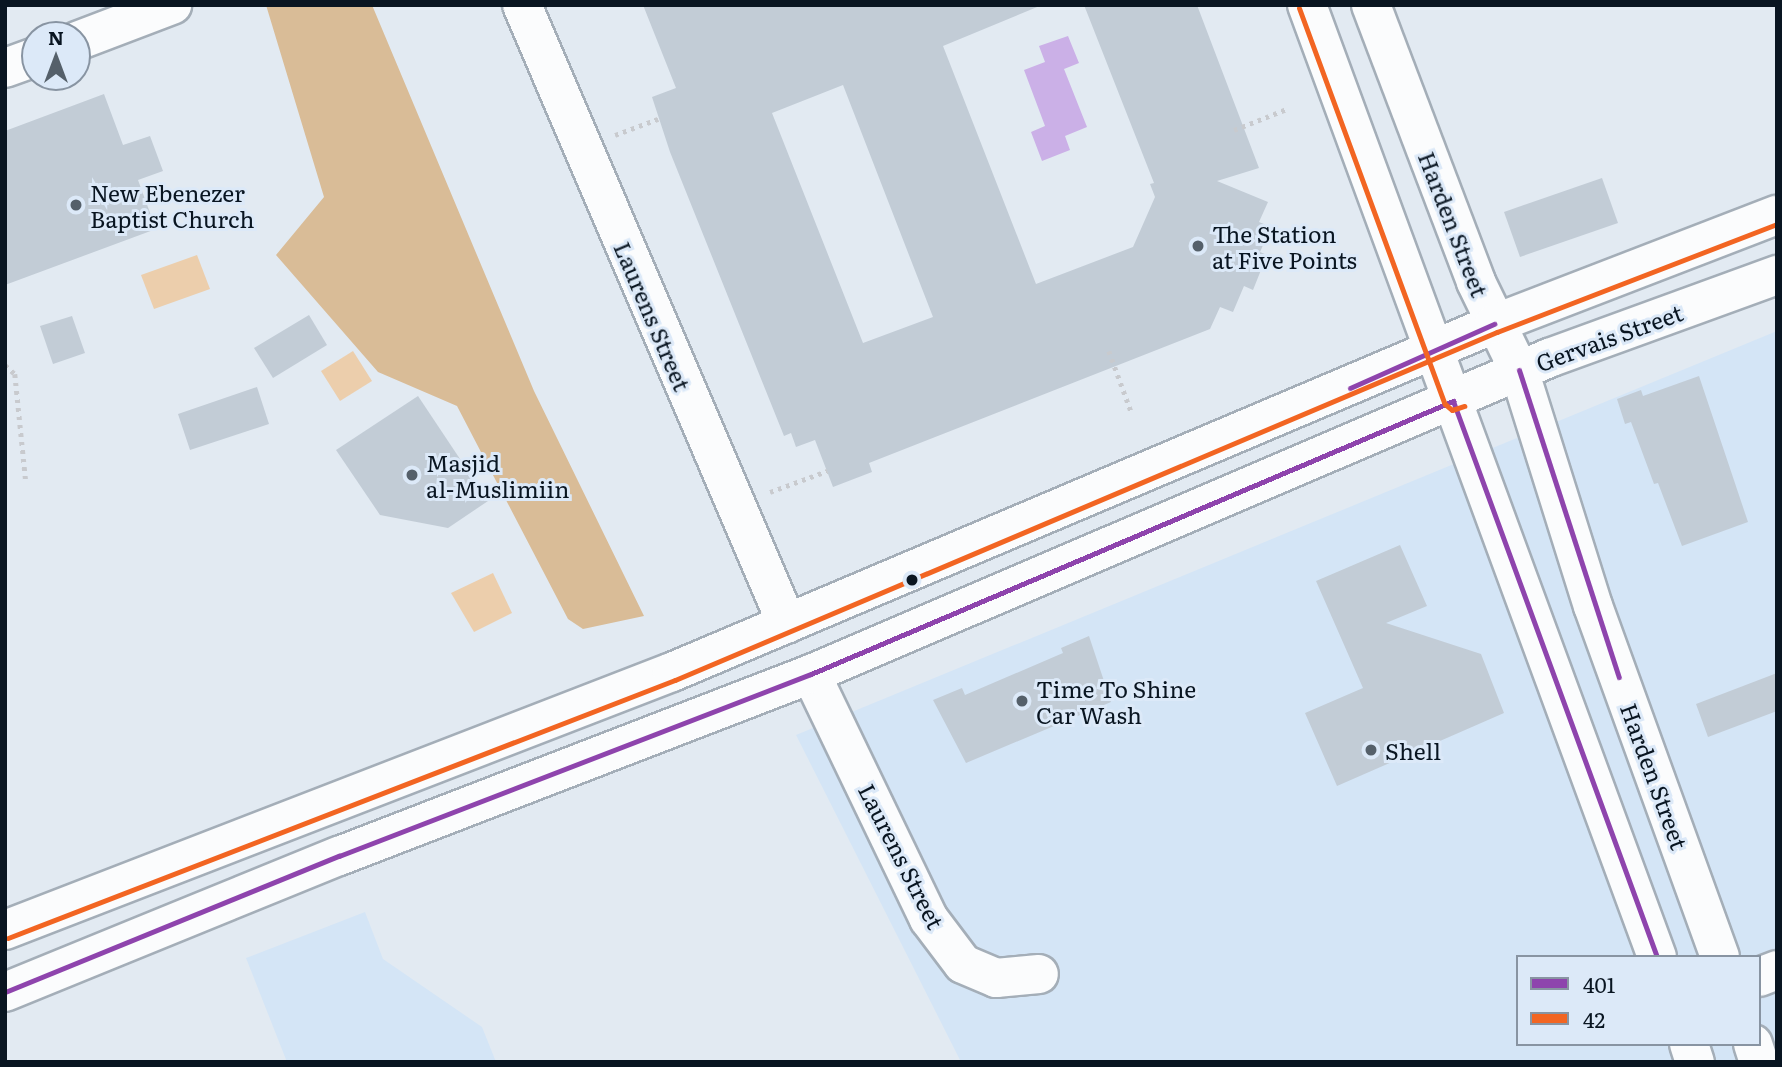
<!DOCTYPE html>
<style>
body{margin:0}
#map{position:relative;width:1782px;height:1067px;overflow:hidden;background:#e2eaf2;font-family:Literata,serif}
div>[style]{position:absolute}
.built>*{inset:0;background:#d4e5f6}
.green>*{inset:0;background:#ecceac}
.forest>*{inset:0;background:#d9bc97}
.water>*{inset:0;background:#cbb0e7}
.building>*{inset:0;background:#c2ccd6}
.path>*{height:4.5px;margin-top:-2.25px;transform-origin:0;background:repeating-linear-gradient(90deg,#c8cace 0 3.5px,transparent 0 8.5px)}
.roads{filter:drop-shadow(2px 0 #a4aeb8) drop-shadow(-2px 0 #a4aeb8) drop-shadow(0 2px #a4aeb8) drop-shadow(0 -2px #a4aeb8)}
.minor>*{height:38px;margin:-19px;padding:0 19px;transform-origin:19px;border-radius:19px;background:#fbfcfd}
.major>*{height:38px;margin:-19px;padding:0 19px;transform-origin:19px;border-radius:19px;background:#fbfcfd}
.bus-1>*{height:5px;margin:-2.5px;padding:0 2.5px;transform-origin:2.5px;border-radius:2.5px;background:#8e44ad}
.bus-2>*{height:5px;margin:-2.5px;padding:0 2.5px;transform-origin:2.5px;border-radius:2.5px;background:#f26522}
.dots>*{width:19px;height:19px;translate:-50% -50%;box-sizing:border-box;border:4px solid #dce9f8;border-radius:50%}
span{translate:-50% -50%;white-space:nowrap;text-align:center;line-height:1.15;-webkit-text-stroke:6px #dce9f8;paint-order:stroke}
.poi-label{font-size:23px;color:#091521}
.left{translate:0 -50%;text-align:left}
.street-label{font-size:23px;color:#091521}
.frame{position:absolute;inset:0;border:7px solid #091521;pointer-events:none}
.legend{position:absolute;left:1516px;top:955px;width:245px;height:91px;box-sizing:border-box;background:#dce9f8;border:2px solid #8894a2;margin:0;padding:9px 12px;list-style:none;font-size:21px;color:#091521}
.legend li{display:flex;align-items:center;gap:14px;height:35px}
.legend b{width:35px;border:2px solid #8894a2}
.north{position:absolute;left:21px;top:21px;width:70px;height:70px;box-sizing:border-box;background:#dce9f8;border:2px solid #8894a2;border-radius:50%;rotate:0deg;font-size:19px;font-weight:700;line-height:28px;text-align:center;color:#091521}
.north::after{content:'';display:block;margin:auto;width:24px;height:32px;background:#55606a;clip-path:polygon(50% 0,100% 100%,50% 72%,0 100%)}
</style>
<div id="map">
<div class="built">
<i style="clip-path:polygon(evenodd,1777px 331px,1777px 1062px,961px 1062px,796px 735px,1777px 331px,1518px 957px,1759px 957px,1759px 1044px,1518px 1044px,1518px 957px)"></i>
<i style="clip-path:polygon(365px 912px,383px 959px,482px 1027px,496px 1062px,287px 1062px,246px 958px)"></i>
</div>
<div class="green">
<i style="clip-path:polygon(197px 255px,210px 289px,154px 309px,141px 275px)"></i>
<i style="clip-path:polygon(353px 351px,372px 381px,340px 401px,321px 371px)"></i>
<i style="clip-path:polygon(493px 573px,512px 613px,474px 632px,451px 593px)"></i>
</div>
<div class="forest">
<i style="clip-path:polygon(266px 5px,372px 5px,534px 391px,644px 616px,583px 629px,568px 619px,457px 406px,378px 372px,276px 255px,324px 197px)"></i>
</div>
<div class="water">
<i style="clip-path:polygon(1068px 36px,1079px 63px,1064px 69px,1087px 127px,1065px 136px,1070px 150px,1042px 161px,1031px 132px,1045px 126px,1024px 70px,1045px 62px,1039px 46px)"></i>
</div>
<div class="building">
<i style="clip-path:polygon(evenodd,643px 5px,1042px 5px,943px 46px,1036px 284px,1133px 247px,1155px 197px,1150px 184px,1154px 183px,1084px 5px,1197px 5px,1259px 168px,1217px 181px,1268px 202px,1259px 222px,1271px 227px,1260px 252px,1267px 255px,1253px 290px,1244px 286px,1233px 312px,1220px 307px,1210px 329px,869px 463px,872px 472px,833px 487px,815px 440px,796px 447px,791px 433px,784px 436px,670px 152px,652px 97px,676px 88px,643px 5px,843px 85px,933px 317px,863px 343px,772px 113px,843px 85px)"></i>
<i style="clip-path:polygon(104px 94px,123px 145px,150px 136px,163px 171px,138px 180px,156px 229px,5px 285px,5px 131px)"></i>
<i style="clip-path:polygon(1602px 178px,1618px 223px,1520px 257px,1504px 212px)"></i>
<i style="clip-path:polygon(309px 315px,327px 345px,273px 378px,254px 348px)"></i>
<i style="clip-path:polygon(72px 316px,85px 353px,53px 364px,40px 326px)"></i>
<i style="clip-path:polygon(1699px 376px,1748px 522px,1682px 546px,1658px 483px,1654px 484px,1631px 422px,1625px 424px,1617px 399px,1641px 390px,1643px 396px)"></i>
<i style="clip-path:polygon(257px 387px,269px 424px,190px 450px,178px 414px)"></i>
<i style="clip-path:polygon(418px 396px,488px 501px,448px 528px,380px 515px,336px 450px)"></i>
<i style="clip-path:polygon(1400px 545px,1427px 606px,1386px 623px,1481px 654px,1504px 713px,1337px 786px,1305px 713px,1363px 688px,1316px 581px)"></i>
<i style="clip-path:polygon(1089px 636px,1111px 702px,966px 763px,933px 700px,962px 688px,965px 695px,1063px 653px,1061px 648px)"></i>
<i style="clip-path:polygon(1777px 673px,1777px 711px,1708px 737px,1696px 704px)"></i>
</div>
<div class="path">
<i style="left:1234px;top:130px;width:59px;rotate:-21.8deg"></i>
<i style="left:615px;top:135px;width:46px;rotate:-20.4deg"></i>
<i style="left:1109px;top:351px;width:67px;rotate:69.9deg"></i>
<i style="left:5px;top:365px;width:13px;rotate:42deg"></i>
<i style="left:15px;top:374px;width:109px;rotate:84.2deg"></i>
<i style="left:770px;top:492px;width:61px;rotate:-20.2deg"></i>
</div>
<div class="roads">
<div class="minor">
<i style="left:522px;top:5px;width:673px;rotate:66.82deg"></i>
<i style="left:77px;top:41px;width:102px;rotate:-20.8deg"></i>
<i style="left:5px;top:68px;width:32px;rotate:-20deg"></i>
<i style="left:811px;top:674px;width:272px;rotate:64.3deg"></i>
<i style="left:929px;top:919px;width:56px;rotate:52.9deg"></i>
<i style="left:963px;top:964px;width:36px;rotate:23deg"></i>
<i style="left:996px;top:978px;width:43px;rotate:-5.3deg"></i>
<i style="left:1759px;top:977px;width:19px;rotate:-21deg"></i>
</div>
<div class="major">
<i style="left:1307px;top:5px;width:1014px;rotate:69.81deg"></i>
<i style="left:1371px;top:5px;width:296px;rotate:69.2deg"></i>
<i style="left:1476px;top:282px;width:98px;rotate:64deg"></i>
<i style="left:1519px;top:370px;width:247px;rotate:72.6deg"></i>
<i style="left:1593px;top:606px;width:373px;rotate:70.1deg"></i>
<i style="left:5px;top:930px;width:715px;rotate:-21.15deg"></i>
<i style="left:672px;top:672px;width:893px;rotate:-22.95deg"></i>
<i style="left:1494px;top:324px;width:303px;rotate:-21.1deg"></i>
<i style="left:5px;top:992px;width:361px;rotate:-22.2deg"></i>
<i style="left:339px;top:856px;width:506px;rotate:-21.09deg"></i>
<i style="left:811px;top:674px;width:803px;rotate:-23.18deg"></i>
<i style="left:1549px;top:358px;width:243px;rotate:-20deg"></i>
<i style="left:1689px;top:1044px;width:19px;rotate:72deg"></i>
<i style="left:1753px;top:1044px;width:19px;rotate:72deg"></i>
</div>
</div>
<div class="bus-1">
<i style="left:1519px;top:370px;width:323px;rotate:72deg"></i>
<i style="left:1350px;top:388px;width:158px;rotate:-24deg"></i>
<i style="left:5px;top:992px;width:361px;rotate:-22.2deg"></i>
<i style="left:339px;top:856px;width:506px;rotate:-21.09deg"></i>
<i style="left:811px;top:674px;width:698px;rotate:-23.04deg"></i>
<i style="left:1453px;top:401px;width:592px;rotate:69.85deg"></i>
</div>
<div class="bus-2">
<i style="left:1299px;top:8px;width:422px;rotate:69.8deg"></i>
<i style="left:1445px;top:404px;width:9px;rotate:41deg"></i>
<i style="left:1452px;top:410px;width:13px;rotate:-18deg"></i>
<i style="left:8px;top:938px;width:715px;rotate:-21.15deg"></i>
<i style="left:675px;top:680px;width:893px;rotate:-22.95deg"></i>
<i style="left:1497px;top:332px;width:300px;rotate:-21.1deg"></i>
</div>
<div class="dots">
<i style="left:76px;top:205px;background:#55606a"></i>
<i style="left:1198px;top:246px;background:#55606a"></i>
<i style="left:412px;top:475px;background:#55606a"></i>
<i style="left:912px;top:580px;background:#091521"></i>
<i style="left:1022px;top:701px;background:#55606a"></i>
<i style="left:1371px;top:750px;background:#55606a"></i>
</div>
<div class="poi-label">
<span class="left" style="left:90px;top:205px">New Ebenezer<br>Baptist Church</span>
<span class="left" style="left:1212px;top:246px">The Station<br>at Five Points</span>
<span class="left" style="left:426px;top:475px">Masjid<br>al-Muslimiin</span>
<span class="left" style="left:1036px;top:701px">Time To Shine<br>Car Wash</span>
<span class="left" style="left:1385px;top:750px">Shell</span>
</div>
<div class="street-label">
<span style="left:1454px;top:224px;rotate:69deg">Harden Street</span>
<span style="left:653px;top:316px;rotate:67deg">Laurens Street</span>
<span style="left:1609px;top:337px;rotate:-20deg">Gervais Street</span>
<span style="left:1655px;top:776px;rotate:70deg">Harden Street</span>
<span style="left:902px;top:856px;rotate:63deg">Laurens Street</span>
</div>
<div class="frame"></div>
<ul class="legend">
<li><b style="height:9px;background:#8e44ad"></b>401</li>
<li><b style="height:9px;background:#f26522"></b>42</li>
</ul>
<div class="north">N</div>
</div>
